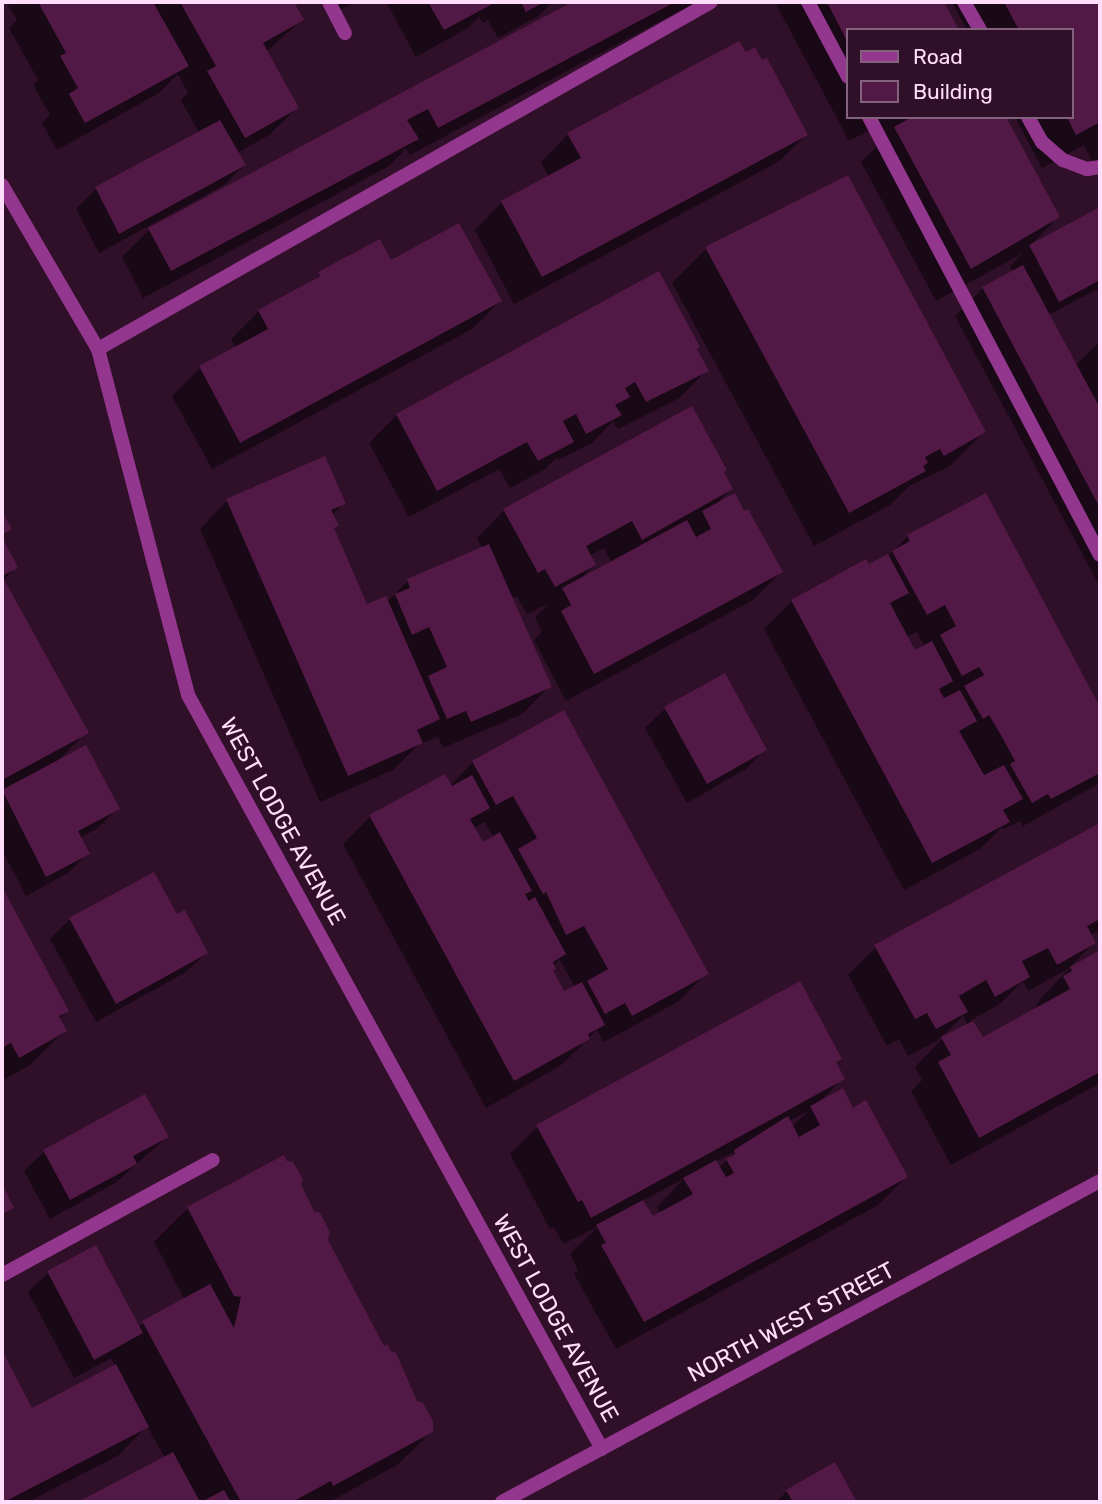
<!DOCTYPE html>
<style>
body{margin:0}
#map{position:relative;width:1102px;height:1504px;overflow:hidden;background:#300f29;font-family:Rubik,sans-serif}
div>[style]{position:absolute}
.shadow>*{inset:0;background:#0007}
.building>*{inset:0;background:#531946}
.service>*{height:14px;margin:-7px;padding:0 7px;transform-origin:7px;border-radius:7px;background:#93368e}
.minor>*{height:14px;margin:-7px;padding:0 7px;transform-origin:7px;border-radius:7px;background:#93368e}
span{translate:-50% -50%;white-space:nowrap;text-align:center;line-height:1.15;-webkit-text-stroke:5px #300f29;paint-order:stroke}
.street-label{font-size:23px;color:#ffdefb}
.frame{position:absolute;inset:0;border:4px solid #ffdefb;pointer-events:none}
.legend{position:absolute;left:846px;top:28px;width:228px;height:91px;box-sizing:border-box;background:#300f29;border:2px solid #83627d;margin:0;padding:9px 12px;list-style:none;font-size:21px;color:#ffdefb}
.legend li{display:flex;align-items:center;gap:14px;height:35px}
.legend b{width:35px;border:2px solid #83627d}
</style>
<div id="map">
<div class="shadow">
<i style="clip-path:polygon(6px 2px,292px 2px,302px 20px,266px 52px,297px 108px,269px 135px,237px 153px,244px 165px,224px 185px,99px 253px,76px 209px,96px 189px,199px 133px,181px 100px,188px 93px,178px 74px,159px 93px,57px 150px,42px 123px,50px 115px,33px 85px,38px 80px,9px 28px,17px 20px)"></i>
<i style="clip-path:polygon(328px 2px,356px 2px,334px 13px)"></i>
<i style="clip-path:polygon(386px 2px,553px 2px,537px 17px,498px 38px,488px 20px,483px 23px,479px 17px,468px 28px,416px 57px)"></i>
<i style="clip-path:polygon(576px 2px,696px 2px,410px 155px,406px 148px,389px 166px,143px 298px,122px 257px,149px 230px)"></i>
<i style="clip-path:polygon(775px 2px,942px 2px,957px 30px,848px 30px,848px 117px,1004px 117px,1058px 217px,1030px 246px,1100px 209px,1100px 288px,1048px 315px,1075px 366px,1100px 341px,1100px 587px,955px 316px,983px 288px,1013px 272px,1010px 266px,1023px 253px,936px 301px,861px 162px,878px 145px,870px 130px,849px 141px)"></i>
<i style="clip-path:polygon(952px 2px,1100px 2px,1100px 159px,1093px 163px,1084px 145px,1042px 168px,1015px 117px,1072px 117px,1072px 30px,967px 30px)"></i>
<i style="clip-path:polygon(568px 134px,806px 135px,778px 162px,514px 304px,475px 230px,502px 202px,549px 177px,541px 162px)"></i>
<i style="clip-path:polygon(786px 206px,984px 432px,950px 466px,909px 486px,890px 505px,814px 546px,672px 283px,706px 249px)"></i>
<i style="clip-path:polygon(379px 241px,390px 262px,500px 301px,472px 329px,212px 469px,172px 396px,200px 368px,236px 348px,231px 339px,259px 311px)"></i>
<i style="clip-path:polygon(696px 350px,707px 370px,679px 398px,618px 429px,613px 421px,592px 443px,558px 460px,557px 457px,544px 470px,510px 488px,499px 469px,409px 517px,369px 443px,397px 415px)"></i>
<i style="clip-path:polygon(evenodd,722px 473px,731px 489px,715px 505px,781px 572px,753px 600px,566px 701px,534px 640px,542px 632px,535px 617px,549px 603px,527px 614px,517px 596px,511px 599px,550px 686px,522px 714px,443px 748px,438px 737px,419px 744px,393px 770px,320px 802px,200px 529px,227px 501px,344px 503px,332px 515px,337px 526px,333px 530px,366px 606px,387px 602px,408px 581px,483px 549px,477px 538px,504px 510px,722px 473px,604px 548px,612px 563px,581px 578px,594px 565px,589px 556px,604px 548px)"></i>
<i style="clip-path:polygon(evenodd,985px 495px,1100px 710px,1100px 783px,1023px 826px,1020px 821px,1003px 829px,1002px 827px,980px 849px,904px 890px,764px 629px,792px 601px,888px 556px,908px 536px,985px 495px,917px 632px,925px 647px,915px 653px,907px 637px,917px 632px)"></i>
<i style="clip-path:polygon(2px 541px,16px 567px,3px 580px,86px 732px,58px 761px,118px 808px,98px 828px,80px 838px,88px 853px,68px 873px,26px 896px,2px 850px)"></i>
<i style="clip-path:polygon(724px 676px,765px 749px,746px 769px,687px 803px,645px 728px,665px 709px)"></i>
<i style="clip-path:polygon(evenodd,563px 713px,706px 973px,679px 1001px,604px 1042px,597px 1030px,560px 1066px,486px 1108px,343px 844px,370px 817px,450px 786px,473px 762px,563px 713px,485px 822px,494px 838px,482px 844px,473px 828px,485px 822px,563px 713px,559px 959px,575px 987px,563px 994px,551px 971px,559px 959px)"></i>
<i style="clip-path:polygon(1100px 825px,1100px 930px,1090px 935px,1094px 942px,1068px 969px,1028px 991px,1023px 981px,1000px 1004px,971px 1020px,982px 1039px,1038px 1009px,1036px 1005px,1043px 996px,1069px 969px,1100px 952px,1100px 1083px,951px 1165px,911px 1091px,922px 1080px,915px 1067px,942px 1039px,968px 1025px,963px 1016px,938px 1040px,908px 1056px,899px 1039px,887px 1046px,848px 975px,876px 947px)"></i>
<i style="clip-path:polygon(2px 891px,67px 1010px,58px 1020px,64px 1031px,30px 1065px,2px 1081px)"></i>
<i style="clip-path:polygon(176px 917px,206px 953px,186px 972px,96px 1022px,50px 939px,70px 919px)"></i>
<i style="clip-path:polygon(evenodd,840px 1058px,835px 1063px,843px 1078px,819px 1102px,852px 1110px,906px 1177px,878px 1205px,616px 1349px,574px 1274px,578px 1270px,570px 1254px,597px 1227px,563px 1244px,554px 1227px,550px 1229px,510px 1154px,537px 1127px,840px 1058px,808px 1111px,792px 1127px,789px 1121px,808px 1111px,840px 1058px,736px 1151px,719px 1168px,715px 1161px,736px 1151px,840px 1058px,685px 1178px,657px 1207px,661px 1214px,652px 1218px,642px 1201px,685px 1178px)"></i>
<i style="clip-path:polygon(144px 1096px,167px 1137px,115px 1183px,50px 1219px,24px 1171px,44px 1152px)"></i>
<i style="clip-path:polygon(299px 1185px,383px 1348px,431px 1422px,432px 1431px,397px 1465px,329px 1502px,82px 1502px,165px 1458px,147px 1426px,119px 1455px,28px 1502px,2px 1502px,2px 1354px,31px 1410px,115px 1366px,111px 1358px,74px 1378px,28px 1292px,48px 1273px,138px 1327px,185px 1300px,154px 1242px,188px 1208px)"></i>
<i style="clip-path:polygon(835px 1465px,855px 1502px,776px 1502px,787px 1491px)"></i>
</div>
<div class="building">
<i style="clip-path:polygon(38px 2px,153px 2px,189px 66px,85px 123px,69px 94px,78px 88px,60px 56px,66px 53px)"></i>
<i style="clip-path:polygon(180px 2px,294px 2px,304px 20px,263px 43px,299px 108px,245px 138px,207px 71px,216px 66px)"></i>
<i style="clip-path:polygon(428px 2px,496px 2px,444px 30px)"></i>
<i style="clip-path:polygon(521px 2px,544px 2px,526px 12px)"></i>
<i style="clip-path:polygon(572px 2px,675px 2px,438px 128px,428px 109px,407px 120px,419px 139px,171px 271px,148px 228px)"></i>
<i style="clip-path:polygon(827px 2px,944px 2px,959px 30px,848px 30px,848px 43px)"></i>
<i style="clip-path:polygon(1004px 2px,1100px 2px,1100px 122px,1076px 135px,1067px 117px,1072px 117px,1072px 30px,1019px 30px)"></i>
<i style="clip-path:polygon(739px 41px,746px 52px,755px 47px,762px 60px,767px 58px,808px 135px,542px 277px,501px 201px,581px 158px,567px 133px)"></i>
<i style="clip-path:polygon(912px 117px,1006px 117px,1060px 217px,971px 269px,894px 127px)"></i>
<i style="clip-path:polygon(220px 120px,246px 165px,119px 234px,95px 187px)"></i>
<i style="clip-path:polygon(848px 175px,986px 432px,944px 456px,940px 449px,925px 457px,928px 463px,923px 466px,926px 471px,849px 513px,705px 247px)"></i>
<i style="clip-path:polygon(1100px 207px,1100px 280px,1059px 302px,1029px 245px)"></i>
<i style="clip-path:polygon(459px 223px,502px 301px,240px 443px,199px 366px,268px 329px,258px 310px,320px 276px,318px 272px,380px 239px,391px 260px)"></i>
<i style="clip-path:polygon(1023px 265px,1100px 408px,1100px 508px,982px 287px)"></i>
<i style="clip-path:polygon(659px 271px,700px 347px,697px 349px,709px 371px,646px 402px,635px 382px,625px 388px,630px 397px,615px 405px,622px 415px,586px 434px,576px 414px,563px 421px,574px 442px,538px 461px,527px 442px,437px 491px,396px 414px)"></i>
<i style="clip-path:polygon(692px 406px,727px 470px,724px 472px,733px 489px,642px 540px,632px 521px,586px 546px,596px 565px,555px 587px,545px 569px,538px 573px,503px 509px)"></i>
<i style="clip-path:polygon(325px 456px,346px 504px,331px 510px,339px 526px,334px 528px,367px 604px,386px 596px,440px 719px,417px 730px,423px 743px,348px 776px,226px 499px)"></i>
<i style="clip-path:polygon(735px 493px,744px 511px,748px 509px,783px 572px,594px 674px,561px 611px,571px 605px,562px 588px,687px 520px,696px 537px,711px 529px,702px 511px)"></i>
<i style="clip-path:polygon(986px 493px,1100px 707px,1100px 773px,1051px 799px,1048px 794px,1032px 803px,1010px 764px,1015px 761px,1002px 737px,989px 715px,983px 719px,964px 686px,984px 675px,979px 667px,962px 676px,940px 635px,956px 626px,945px 605px,927px 615px,892px 551px,910px 541px,907px 535px)"></i>
<i style="clip-path:polygon(2px 512px,12px 529px,2px 535px)"></i>
<i style="clip-path:polygon(2px 537px,18px 568px,2px 576px,89px 733px,2px 780px)"></i>
<i style="clip-path:polygon(489px 544px,552px 687px,471px 722px,466px 711px,447px 719px,428px 676px,447px 667px,429px 627px,412px 635px,395px 594px,410px 588px,407px 579px)"></i>
<i style="clip-path:polygon(888px 554px,909px 593px,890px 603px,915px 650px,932px 641px,953px 681px,939px 689px,944px 698px,960px 690px,977px 721px,959px 731px,984px 775px,1004px 765px,1023px 799px,1003px 810px,1010px 822px,932px 863px,791px 600px,866px 559px,869px 564px)"></i>
<i style="clip-path:polygon(725px 673px,767px 750px,707px 784px,664px 707px)"></i>
<i style="clip-path:polygon(564px 710px,709px 974px,632px 1016px,625px 1003px,605px 1014px,587px 981px,608px 969px,584px 926px,566px 935px,546px 892px,543px 894px,518px 849px,537px 838px,513px 796px,496px 805px,472px 761px)"></i>
<i style="clip-path:polygon(86px 745px,120px 809px,78px 831px,90px 854px,46px 877px,2px 790px)"></i>
<i style="clip-path:polygon(445px 774px,452px 786px,472px 775px,490px 808px,470px 819px,483px 842px,500px 832px,532px 891px,525px 894px,529px 901px,535px 897px,566px 954px,553px 962px,556px 969px,553px 970px,564px 991px,582px 982px,605px 1025px,588px 1034px,590px 1039px,514px 1081px,369px 815px)"></i>
<i style="clip-path:polygon(1100px 823px,1100px 919px,1087px 926px,1096px 943px,1057px 965px,1048px 948px,1022px 961px,1030px 977px,995px 997px,986px 980px,959px 996px,968px 1012px,936px 1029px,927px 1013px,915px 1019px,874px 945px)"></i>
<i style="clip-path:polygon(154px 872px,177px 914px,185px 910px,208px 953px,116px 1004px,69px 918px)"></i>
<i style="clip-path:polygon(2px 887px,69px 1011px,59px 1016px,67px 1031px,19px 1058px,11px 1043px,2px 1048px)"></i>
<i style="clip-path:polygon(1100px 950px,1100px 1072px,979px 1138px,938px 1062px,951px 1055px,941px 1037px,973px 1021px,983px 1037px,1070px 989px,1063px 976px,1072px 971px,1070px 967px)"></i>
<i style="clip-path:polygon(800px 981px,842px 1059px,836px 1062px,845px 1079px,591px 1218px,582px 1200px,578px 1202px,536px 1125px)"></i>
<i style="clip-path:polygon(843px 1088px,853px 1108px,866px 1100px,908px 1177px,644px 1322px,601px 1245px,606px 1243px,596px 1225px,643px 1200px,653px 1216px,693px 1194px,683px 1178px,716px 1160px,726px 1177px,734px 1173px,726px 1159px,735px 1154px,734px 1150px,788px 1116px,799px 1137px,820px 1125px,810px 1106px)"></i>
<i style="clip-path:polygon(145px 1094px,169px 1137px,133px 1156px,137px 1164px,70px 1200px,43px 1150px)"></i>
<i style="clip-path:polygon(284px 1155px,287px 1161px,293px 1162px,303px 1179px,301px 1185px,314px 1211px,320px 1213px,330px 1232px,328px 1240px,384px 1346px,387px 1344px,391px 1351px,396px 1353px,417px 1401px,423px 1403px,433px 1421px,433px 1432px,333px 1486px,331px 1481px,292px 1502px,241px 1502px,142px 1321px,210px 1284px,234px 1328px,241px 1297px,234px 1296px,187px 1207px)"></i>
<i style="clip-path:polygon(2px 1184px,14px 1208px,2px 1214px)"></i>
<i style="clip-path:polygon(96px 1245px,143px 1333px,94px 1360px,47px 1271px)"></i>
<i style="clip-path:polygon(2px 1350px,32px 1408px,116px 1364px,149px 1427px,4px 1502px)"></i>
<i style="clip-path:polygon(173px 1452px,200px 1502px,78px 1502px)"></i>
<i style="clip-path:polygon(835px 1462px,857px 1502px,793px 1502px,786px 1490px)"></i>
<i style="clip-path:polygon(224px 1490px,231px 1502px,201px 1502px)"></i>
</div>
<div class="service">
<i style="left:329px;top:2px;width:35px;rotate:63deg"></i>
<i style="left:808px;top:2px;width:85px;rotate:61.9deg"></i>
<i style="left:964px;top:2px;width:32px;rotate:60deg"></i>
<i style="left:869px;top:117px;width:495px;rotate:62.2deg"></i>
<i style="left:1028px;top:117px;width:29px;rotate:61deg"></i>
<i style="left:1042px;top:142px;width:28px;rotate:41deg"></i>
<i style="left:1063px;top:160px;width:26px;rotate:21deg"></i>
<i style="left:1087px;top:169px;width:13px;rotate:-9deg"></i>
<i style="left:98px;top:349px;width:704px;rotate:-29.51deg"></i>
<i style="left:2px;top:1275px;width:240px;rotate:-28.6deg"></i>
</div>
<div class="minor">
<i style="left:2px;top:185px;width:190px;rotate:59.7deg"></i>
<i style="left:98px;top:349px;width:358px;rotate:75.4deg"></i>
<i style="left:188px;top:695px;width:860px;rotate:61.23deg"></i>
<i style="left:502px;top:1502px;width:679px;rotate:-28.23deg"></i>
</div>
<div class="street-label">
<span style="left:283px;top:821px;rotate:61deg">WEST LODGE AVENUE</span>
<span style="left:556px;top:1318px;rotate:61deg">WEST LODGE AVENUE</span>
<span style="left:791px;top:1322px;rotate:-28deg">NORTH WEST STREET</span>
</div>
<div class="frame"></div>
<ul class="legend">
<li><b style="height:9px;background:#93368e"></b>Road</li>
<li><b style="height:19px;background:#531946"></b>Building</li>
</ul>
</div>
